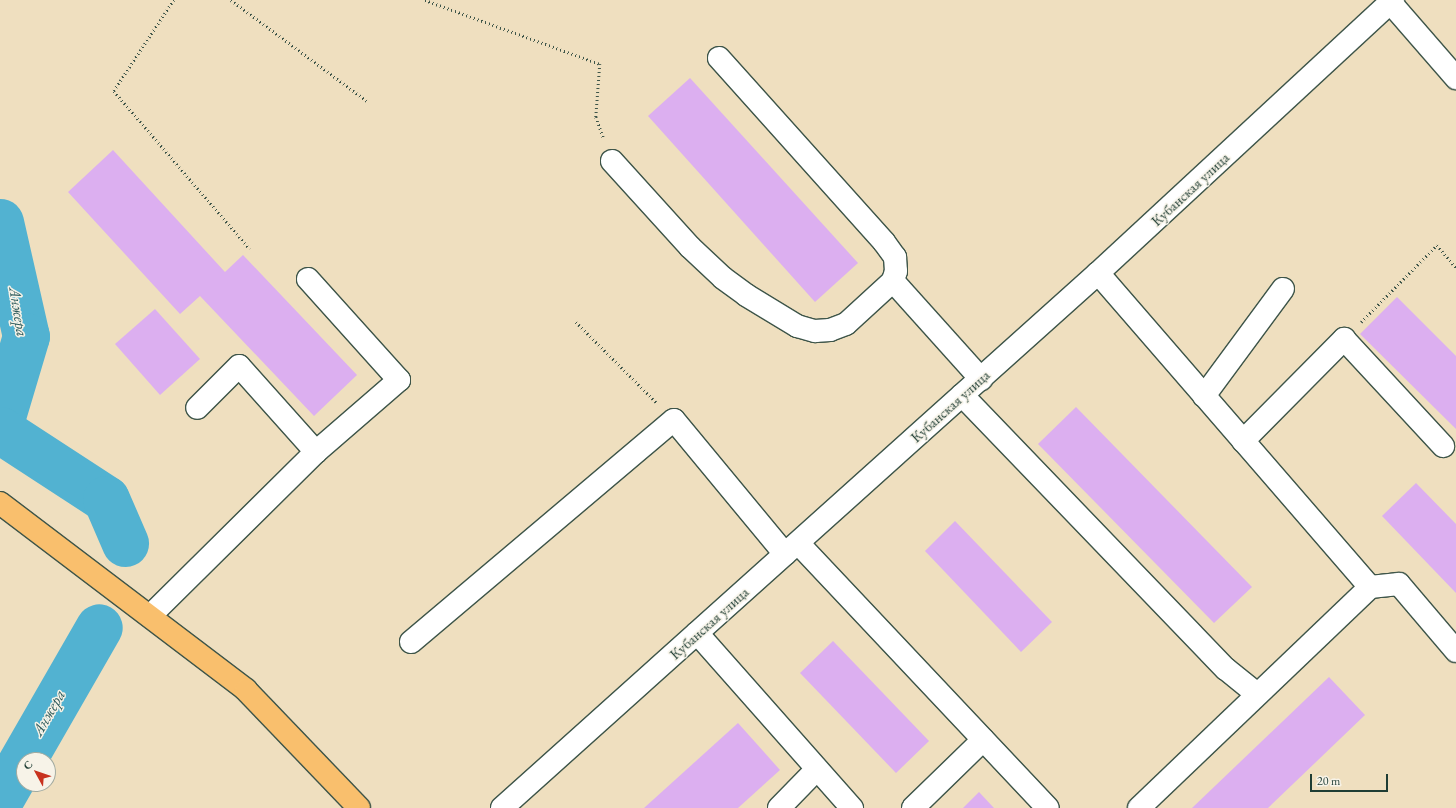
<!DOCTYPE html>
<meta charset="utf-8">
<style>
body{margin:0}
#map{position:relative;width:1456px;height:808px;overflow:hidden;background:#efdfbf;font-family:"EB Garamond",serif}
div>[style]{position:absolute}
.river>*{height:47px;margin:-23.5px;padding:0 23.5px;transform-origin:23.5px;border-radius:23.5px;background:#52b2d1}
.building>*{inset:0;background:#dcaff0}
.path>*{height:2.5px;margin-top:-1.25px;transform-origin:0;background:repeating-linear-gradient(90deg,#3e5549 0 1px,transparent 0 4px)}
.roads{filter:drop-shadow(1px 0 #3e5549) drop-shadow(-1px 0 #3e5549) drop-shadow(0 1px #3e5549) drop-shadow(0 -1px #3e5549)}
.minor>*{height:22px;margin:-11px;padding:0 11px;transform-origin:11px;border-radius:11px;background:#fff}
.major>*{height:22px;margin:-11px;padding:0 11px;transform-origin:11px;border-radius:11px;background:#f9bf6d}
span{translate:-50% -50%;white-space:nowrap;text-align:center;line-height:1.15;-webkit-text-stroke:3px #f7f3e8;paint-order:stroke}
.street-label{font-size:15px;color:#1f3d34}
.water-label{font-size:16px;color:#2c5a5b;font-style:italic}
.north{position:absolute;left:16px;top:752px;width:40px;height:40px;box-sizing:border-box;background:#f7f3e8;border:1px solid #a1aaa0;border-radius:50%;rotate:310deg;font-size:11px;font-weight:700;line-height:16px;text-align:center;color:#1f3d34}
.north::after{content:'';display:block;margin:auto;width:14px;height:18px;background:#c8321e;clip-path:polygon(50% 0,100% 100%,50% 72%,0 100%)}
.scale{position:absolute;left:1310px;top:774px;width:78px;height:18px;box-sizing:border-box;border:2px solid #1f3d34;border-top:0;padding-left:5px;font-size:12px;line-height:14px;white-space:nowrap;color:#1f3d34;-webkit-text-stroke:3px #f7f3e8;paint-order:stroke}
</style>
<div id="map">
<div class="river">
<i style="left:0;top:222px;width:117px;rotate:77.2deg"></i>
<i style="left:26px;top:336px;width:91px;rotate:106.6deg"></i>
<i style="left:0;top:430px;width:126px;rotate:33.1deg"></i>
<i style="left:106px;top:499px;width:48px;rotate:66.6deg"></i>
<i style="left:0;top:799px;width:198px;rotate:-60.1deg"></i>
</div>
<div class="building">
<i style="clip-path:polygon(690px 78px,858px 263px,815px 302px,648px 116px)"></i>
<i style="clip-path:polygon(113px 150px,225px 272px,243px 255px,357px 375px,314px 416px,200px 296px,180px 314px,68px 192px)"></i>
<i style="clip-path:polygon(1397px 297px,1456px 356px,1456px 429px,1360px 334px)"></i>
<i style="clip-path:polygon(155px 309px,200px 359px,160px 395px,115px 344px)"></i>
<i style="clip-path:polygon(1076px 407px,1252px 587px,1214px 623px,1038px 444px)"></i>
<i style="clip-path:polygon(1416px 483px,1456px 524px,1456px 593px,1382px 516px)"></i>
<i style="clip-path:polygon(955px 521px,1052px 622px,1021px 652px,925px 551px)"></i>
<i style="clip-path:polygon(833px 641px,929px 741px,896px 773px,800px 673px)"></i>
<i style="clip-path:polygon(1329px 677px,1365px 715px,1268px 808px,1192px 808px)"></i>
<i style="clip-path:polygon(738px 723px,780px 770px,738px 808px,644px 808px)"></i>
<i style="clip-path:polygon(979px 792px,994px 808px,963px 808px)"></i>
</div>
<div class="path">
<i style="left:174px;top:0;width:109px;rotate:123.4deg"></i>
<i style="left:114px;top:91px;width:208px;rotate:49.3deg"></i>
<i style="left:231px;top:0;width:169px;rotate:36.6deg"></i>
<i style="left:425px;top:0;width:186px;rotate:20.1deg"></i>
<i style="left:600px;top:64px;width:53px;rotate:94.3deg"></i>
<i style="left:596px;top:117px;width:23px;rotate:70deg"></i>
<i style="left:576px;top:322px;width:115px;rotate:45deg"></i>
<i style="left:1361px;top:322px;width:108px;rotate:-45.4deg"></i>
<i style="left:1437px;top:245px;width:30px;rotate:50deg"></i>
</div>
<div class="roads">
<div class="minor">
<i style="left:1390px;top:2px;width:101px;rotate:49deg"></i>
<i style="left:719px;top:58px;width:247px;rotate:48.1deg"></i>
<i style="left:884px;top:242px;width:19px;rotate:54deg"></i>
<i style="left:895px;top:257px;width:14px;rotate:86deg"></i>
<i style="left:896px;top:271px;width:10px;rotate:107deg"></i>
<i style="left:893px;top:281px;width:132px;rotate:48.1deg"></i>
<i style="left:612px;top:161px;width:116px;rotate:47.8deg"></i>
<i style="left:690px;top:247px;width:45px;rotate:43.2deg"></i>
<i style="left:723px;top:278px;width:29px;rotate:36deg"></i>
<i style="left:746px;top:295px;width:60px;rotate:31.3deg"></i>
<i style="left:797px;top:326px;width:19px;rotate:16deg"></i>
<i style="left:815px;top:331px;width:15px;rotate:-4deg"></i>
<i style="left:830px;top:330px;width:17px;rotate:-21deg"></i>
<i style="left:846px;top:324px;width:64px;rotate:-42.5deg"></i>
<i style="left:1098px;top:273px;width:415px;rotate:49.1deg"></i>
<i style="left:1370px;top:587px;width:29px;rotate:-6deg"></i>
<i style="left:1399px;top:584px;width:88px;rotate:49.6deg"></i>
<i style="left:308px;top:279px;width:136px;rotate:48deg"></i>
<i style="left:399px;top:380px;width:110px;rotate:139.1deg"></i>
<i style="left:962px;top:395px;width:380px;rotate:46.1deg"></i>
<i style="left:1226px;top:669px;width:40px;rotate:39deg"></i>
<i style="left:1204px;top:396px;width:133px;rotate:-53.6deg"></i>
<i style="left:1243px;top:441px;width:144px;rotate:-45.3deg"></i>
<i style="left:1344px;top:339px;width:146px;rotate:47.2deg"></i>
<i style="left:798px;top:543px;width:364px;rotate:46.7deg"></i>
<i style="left:150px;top:616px;width:233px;rotate:-44.7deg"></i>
<i style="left:316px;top:452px;width:115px;rotate:-131.8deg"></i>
<i style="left:239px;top:366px;width:59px;rotate:135deg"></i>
<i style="left:697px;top:633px;width:234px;rotate:48.5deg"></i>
<i style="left:411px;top:642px;width:344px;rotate:-40.2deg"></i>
<i style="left:674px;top:420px;width:174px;rotate:50.4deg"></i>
<i style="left:502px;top:808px;width:801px;rotate:-41.91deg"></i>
<i style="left:1098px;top:273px;width:402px;rotate:-42.8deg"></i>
<i style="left:779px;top:808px;width:54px;rotate:-45.7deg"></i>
<i style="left:913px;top:808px;width:98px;rotate:-44.2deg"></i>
<i style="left:1139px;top:808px;width:320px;rotate:-43.7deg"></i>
</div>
<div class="major">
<i style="left:0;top:503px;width:309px;rotate:37.2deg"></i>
<i style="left:246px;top:690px;width:163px;rotate:46.2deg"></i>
</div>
</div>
<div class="street-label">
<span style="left:1190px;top:189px;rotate:-43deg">Кубанская улица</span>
<span style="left:950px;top:406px;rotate:-42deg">Кубанская улица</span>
<span style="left:709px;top:623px;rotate:-42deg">Кубанская улица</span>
</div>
<div class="water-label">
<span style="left:18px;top:312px;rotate:81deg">Анжера</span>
<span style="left:49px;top:713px;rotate:-60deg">Анжера</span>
</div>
<div class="north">С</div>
<div class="scale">20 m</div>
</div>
